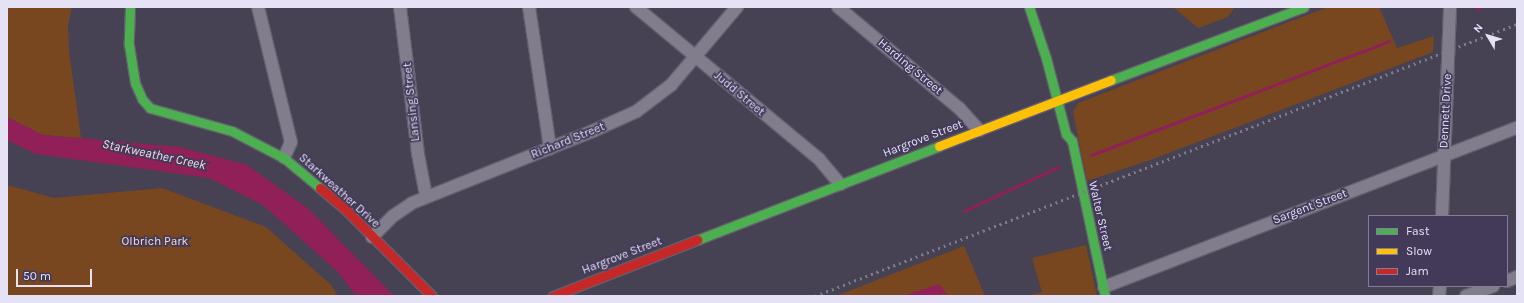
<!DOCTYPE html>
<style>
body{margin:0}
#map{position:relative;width:1524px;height:303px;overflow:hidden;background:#464153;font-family:Karla,sans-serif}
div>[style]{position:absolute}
.green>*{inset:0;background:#79471f}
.water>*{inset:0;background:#912058}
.stream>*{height:3px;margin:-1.5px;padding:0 1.5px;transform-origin:1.5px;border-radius:1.5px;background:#912058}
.roads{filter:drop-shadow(1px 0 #635e6d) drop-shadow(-1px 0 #635e6d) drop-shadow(0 1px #635e6d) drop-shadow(0 -1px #635e6d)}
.street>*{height:12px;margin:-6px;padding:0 6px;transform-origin:6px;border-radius:6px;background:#827d8c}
.fast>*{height:9px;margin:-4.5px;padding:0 4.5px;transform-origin:4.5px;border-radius:4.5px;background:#4caf50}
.slow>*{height:9px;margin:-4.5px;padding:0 4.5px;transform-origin:4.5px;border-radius:4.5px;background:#ffc107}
.jam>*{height:9px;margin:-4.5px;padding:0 4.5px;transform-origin:4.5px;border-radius:4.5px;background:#c62828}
.rail>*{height:3px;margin-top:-1.5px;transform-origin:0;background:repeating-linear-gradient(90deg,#7e7a89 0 2px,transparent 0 6px)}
span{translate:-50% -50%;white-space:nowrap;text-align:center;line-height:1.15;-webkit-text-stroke:3.5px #433a5a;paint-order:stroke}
.street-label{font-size:12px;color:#e6e2f6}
.park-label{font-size:12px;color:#f7dcc9}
.water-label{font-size:13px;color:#fad9e4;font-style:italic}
.frame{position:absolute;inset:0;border:8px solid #e6e2f6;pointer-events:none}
.legend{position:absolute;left:1368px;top:215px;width:140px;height:72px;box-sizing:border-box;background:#433a5a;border:1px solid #847d98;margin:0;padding:5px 7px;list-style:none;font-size:12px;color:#e6e2f6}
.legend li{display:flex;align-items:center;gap:8px;height:20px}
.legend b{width:20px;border:1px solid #847d98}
.north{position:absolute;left:1468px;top:16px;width:40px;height:40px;-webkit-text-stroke:3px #433a5a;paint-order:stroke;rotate:308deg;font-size:11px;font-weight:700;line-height:16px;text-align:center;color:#e6e2f6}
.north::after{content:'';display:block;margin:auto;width:14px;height:18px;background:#e6e2f6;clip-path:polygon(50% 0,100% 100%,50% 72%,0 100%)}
.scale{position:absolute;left:16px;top:269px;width:76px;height:18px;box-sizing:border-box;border:2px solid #e6e2f6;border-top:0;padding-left:5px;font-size:12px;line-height:14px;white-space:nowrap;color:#e6e2f6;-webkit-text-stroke:3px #433a5a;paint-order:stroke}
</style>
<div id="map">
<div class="green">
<i style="clip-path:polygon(7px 7px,72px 7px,68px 25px,69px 51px,81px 138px,43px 135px,7px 117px)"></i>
<i style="clip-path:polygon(1173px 7px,1235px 7px,1228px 17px,1198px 28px)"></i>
<i style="clip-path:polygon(1328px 7px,1379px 7px,1397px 48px,1434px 36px,1433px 52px,1153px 159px,1087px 181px,1073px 112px,1078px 103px)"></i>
<i style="clip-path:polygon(7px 185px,54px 198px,162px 188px,266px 227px,331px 285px,338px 296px,7px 296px)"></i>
<i style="clip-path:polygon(1086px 245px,1097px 296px,1027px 296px,1042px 292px,1032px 258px)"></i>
<i style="clip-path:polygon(964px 246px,985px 296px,836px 296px)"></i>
</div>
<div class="water">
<i style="clip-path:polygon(7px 117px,43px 135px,180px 147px,247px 165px,309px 209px,394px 296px,356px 296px,338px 272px,263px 205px,209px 178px,36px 154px,7px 140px)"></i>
<i style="clip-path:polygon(939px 284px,947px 294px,903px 296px)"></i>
</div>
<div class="stream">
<i style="left:1477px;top:9px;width:4px;rotate:-27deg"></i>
<i style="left:1091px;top:155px;width:319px;rotate:-20.9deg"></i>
<i style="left:964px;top:211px;width:104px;rotate:-25.1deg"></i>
</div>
<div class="roads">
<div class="street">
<i style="left:258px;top:7px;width:139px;rotate:76.3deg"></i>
<i style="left:291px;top:142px;width:17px;rotate:114deg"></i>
<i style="left:400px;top:7px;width:148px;rotate:83deg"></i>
<i style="left:418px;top:154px;width:43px;rotate:79.2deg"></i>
<i style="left:529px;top:7px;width:143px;rotate:81.5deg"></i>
<i style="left:636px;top:7px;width:238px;rotate:39.7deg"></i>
<i style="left:819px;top:159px;width:33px;rotate:50deg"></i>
<i style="left:838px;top:7px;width:158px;rotate:39.9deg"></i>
<i style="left:959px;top:108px;width:30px;rotate:48deg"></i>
<i style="left:1442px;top:216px;width:209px;rotate:-87.8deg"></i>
<i style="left:372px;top:237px;width:30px;rotate:-45deg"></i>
<i style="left:393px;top:216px;width:23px;rotate:-34deg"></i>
<i style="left:412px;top:203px;width:195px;rotate:-21.7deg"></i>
<i style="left:593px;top:131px;width:48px;rotate:-24.4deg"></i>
<i style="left:637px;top:111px;width:43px;rotate:-37.4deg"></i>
<i style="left:671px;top:85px;width:102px;rotate:-49.8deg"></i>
<i style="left:1507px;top:281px;width:11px;rotate:-22deg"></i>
<i style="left:1104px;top:287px;width:443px;rotate:-21.1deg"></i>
<i style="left:1439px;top:296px;width:10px;rotate:-84deg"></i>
<i style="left:1466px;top:296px;width:29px;rotate:-20deg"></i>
</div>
<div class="fast">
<i style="left:130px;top:7px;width:38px;rotate:92deg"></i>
<i style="left:129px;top:45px;width:38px;rotate:81deg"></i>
<i style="left:135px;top:83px;width:17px;rotate:66deg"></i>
<i style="left:142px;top:99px;width:12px;rotate:48deg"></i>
<i style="left:150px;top:108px;width:85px;rotate:15.7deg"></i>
<i style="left:232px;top:131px;width:59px;rotate:27.4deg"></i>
<i style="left:284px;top:158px;width:47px;rotate:39.8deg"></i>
<i style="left:1029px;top:7px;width:54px;rotate:71.6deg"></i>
<i style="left:1046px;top:58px;width:79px;rotate:75.3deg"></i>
<i style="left:1066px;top:134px;width:9px;rotate:49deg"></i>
<i style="left:1072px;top:141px;width:158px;rotate:78deg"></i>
<i style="left:1111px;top:80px;width:206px;rotate:-20.7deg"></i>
<i style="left:697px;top:240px;width:260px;rotate:-21.2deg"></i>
</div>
<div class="slow">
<i style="left:939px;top:146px;width:184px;rotate:-21deg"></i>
</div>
<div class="jam">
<i style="left:320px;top:188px;width:35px;rotate:40deg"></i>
<i style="left:347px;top:211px;width:120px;rotate:45deg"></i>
<i style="left:553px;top:296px;width:155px;rotate:-21.3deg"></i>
</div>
</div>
<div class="rail">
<i style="left:815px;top:296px;width:753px;rotate:-21.18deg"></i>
</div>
<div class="street-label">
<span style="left:910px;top:67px;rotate:40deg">Harding Street</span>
<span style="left:739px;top:94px;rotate:40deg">Judd Street</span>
<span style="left:412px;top:102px;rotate:-96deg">Lansing Street</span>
<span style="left:1446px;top:111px;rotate:-87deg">Dennett Drive</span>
<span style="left:923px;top:139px;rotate:-21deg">Hargrove Street</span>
<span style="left:568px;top:141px;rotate:-22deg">Richard Street</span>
<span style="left:339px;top:191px;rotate:42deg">Starkweather Drive</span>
<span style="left:1310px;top:207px;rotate:-21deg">Sargent Street</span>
<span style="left:1100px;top:216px;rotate:77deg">Walter Street</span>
<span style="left:622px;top:256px;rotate:-21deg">Hargrove Street</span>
</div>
<div class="park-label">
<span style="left:155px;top:242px">Olbrich Park</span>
</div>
<div class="water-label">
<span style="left:154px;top:155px;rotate:12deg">Starkweather Creek</span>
</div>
<div class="frame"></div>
<ul class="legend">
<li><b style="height:5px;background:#4caf50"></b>Fast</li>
<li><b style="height:5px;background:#ffc107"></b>Slow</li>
<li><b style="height:5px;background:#c62828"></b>Jam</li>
</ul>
<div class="north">N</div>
<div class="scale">50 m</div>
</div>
